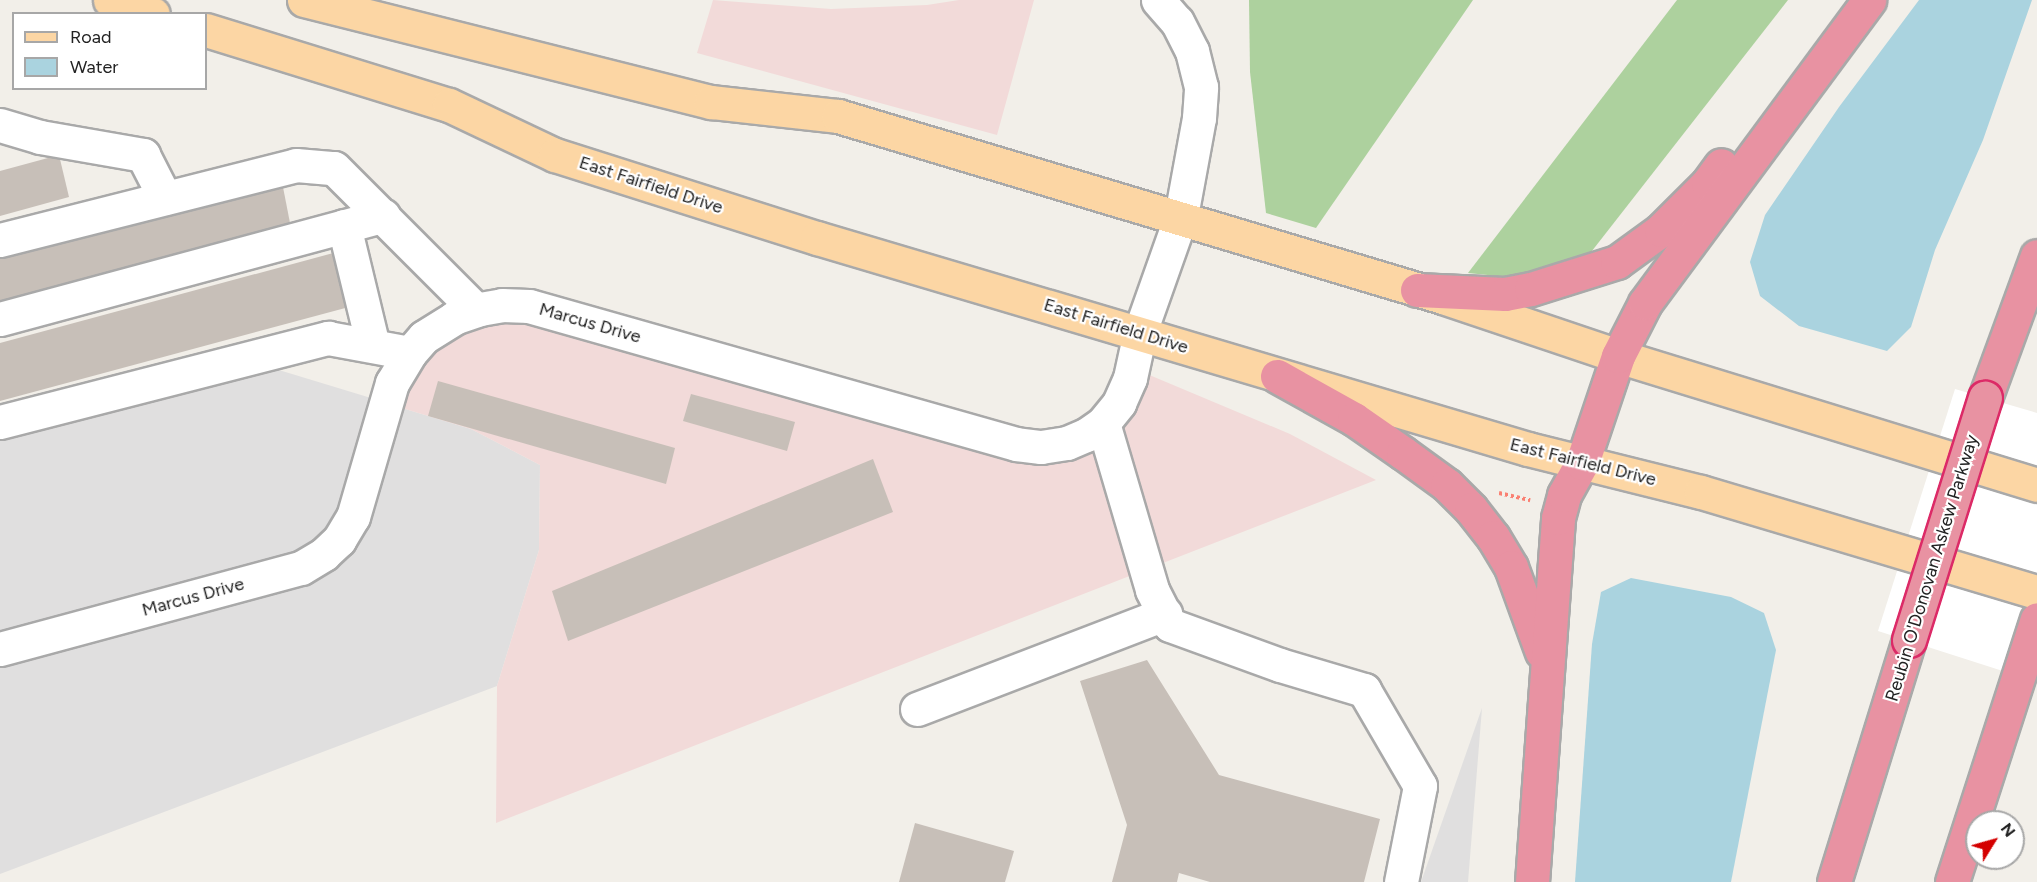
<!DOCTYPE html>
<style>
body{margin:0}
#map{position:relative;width:2037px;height:882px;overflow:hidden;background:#f2efe9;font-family:Figtree,sans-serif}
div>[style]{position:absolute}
.residential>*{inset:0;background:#e0dfdf}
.commercial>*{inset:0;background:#f2dad9}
.forest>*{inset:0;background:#add19e}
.water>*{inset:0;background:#aad3df}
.pier>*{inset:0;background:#fff}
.building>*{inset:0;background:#c7bfb8}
.path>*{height:4px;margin-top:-2px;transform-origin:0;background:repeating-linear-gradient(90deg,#fa8072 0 3px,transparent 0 6px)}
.roads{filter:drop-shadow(2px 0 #a9a9a9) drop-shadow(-2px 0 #a9a9a9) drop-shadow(0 2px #a9a9a9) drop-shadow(0 -2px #a9a9a9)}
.minor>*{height:33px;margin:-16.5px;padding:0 16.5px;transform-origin:16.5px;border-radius:16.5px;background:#fff}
.major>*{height:33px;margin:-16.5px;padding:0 16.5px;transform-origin:16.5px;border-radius:16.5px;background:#fcd6a4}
.highway>*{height:33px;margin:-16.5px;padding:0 16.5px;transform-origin:16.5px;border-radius:16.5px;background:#e892a2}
.bridges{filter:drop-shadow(2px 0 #dc2a67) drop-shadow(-2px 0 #dc2a67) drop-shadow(0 2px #dc2a67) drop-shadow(0 -2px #dc2a67)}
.highway-bridge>*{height:33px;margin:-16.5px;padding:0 16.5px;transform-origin:16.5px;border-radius:16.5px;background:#e892a2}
span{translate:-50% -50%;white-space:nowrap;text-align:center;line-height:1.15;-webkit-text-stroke:4.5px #fff;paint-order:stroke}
.street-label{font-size:18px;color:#222}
.legend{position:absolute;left:12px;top:12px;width:195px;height:78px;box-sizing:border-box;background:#fff;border:2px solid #a7a7a7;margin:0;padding:8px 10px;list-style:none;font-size:18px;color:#222}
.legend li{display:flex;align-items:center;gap:12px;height:30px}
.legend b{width:30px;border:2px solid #a7a7a7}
.north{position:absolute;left:1965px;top:810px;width:60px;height:60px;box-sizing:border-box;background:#fff;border:2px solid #a7a7a7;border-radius:50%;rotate:53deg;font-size:16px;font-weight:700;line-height:24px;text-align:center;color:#222}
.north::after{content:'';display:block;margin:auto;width:21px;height:27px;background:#d40000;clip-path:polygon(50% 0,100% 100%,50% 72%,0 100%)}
</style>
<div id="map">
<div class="residential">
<i style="clip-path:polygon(269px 367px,371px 398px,337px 512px,326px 531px,315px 542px,296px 553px,0 633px,0 437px)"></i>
<i style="clip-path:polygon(402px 408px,471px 429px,540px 465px,539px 550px,497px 686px,0 874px,0 665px,308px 582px)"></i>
<i style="clip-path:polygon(1482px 708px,1468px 882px,1421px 882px)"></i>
</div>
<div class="commercial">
<i style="clip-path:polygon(713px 0,831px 9px,927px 5px,959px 0,1034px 0,997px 135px,697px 53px)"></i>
<i style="clip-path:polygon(501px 321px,524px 322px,1009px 460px,1036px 463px,1072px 458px,1147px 374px,1290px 434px,1376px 480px,496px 823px,497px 686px,539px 550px,540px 465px,471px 429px,402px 408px,408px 387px,424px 361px,435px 349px,459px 333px)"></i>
</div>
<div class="forest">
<i style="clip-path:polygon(1249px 0,1473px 0,1316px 228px,1266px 213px,1250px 72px)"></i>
<i style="clip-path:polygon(1677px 0,1788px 0,1588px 256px,1507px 277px,1468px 273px)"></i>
</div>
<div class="water">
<i style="clip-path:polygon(1919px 0,2032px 0,1983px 140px,1935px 250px,1911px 327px,1887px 351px,1799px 326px,1760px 296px,1750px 262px,1765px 215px,1839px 107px)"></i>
<i style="clip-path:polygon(1631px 578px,1731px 597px,1764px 613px,1776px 650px,1731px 882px,1575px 882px,1592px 644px,1601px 592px)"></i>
</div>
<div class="pier">
<i style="clip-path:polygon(1955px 389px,2037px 413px,2037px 682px,1878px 631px)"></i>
</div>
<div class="building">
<i style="clip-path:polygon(59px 155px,69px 197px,0 216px,0 171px)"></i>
<i style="clip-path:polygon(282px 182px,290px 223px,0 302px,0 258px)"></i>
<i style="clip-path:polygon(337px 252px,349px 307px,0 401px,0 343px)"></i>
<i style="clip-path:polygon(438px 381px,675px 448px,666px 484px,428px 416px)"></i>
<i style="clip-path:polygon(691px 394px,795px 422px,787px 451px,683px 421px)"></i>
<i style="clip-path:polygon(873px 459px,893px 512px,568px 641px,552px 591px)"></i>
<i style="clip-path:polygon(1147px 660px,1219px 775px,1380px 819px,1364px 882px,1210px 882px,1179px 873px,1177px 882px,1112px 882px,1127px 825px,1080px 681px)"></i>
<i style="clip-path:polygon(915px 823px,1014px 851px,1005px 882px,899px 882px)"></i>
</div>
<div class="path">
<i style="left:1499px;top:493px;width:32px;rotate:13deg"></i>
</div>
<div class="roads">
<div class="minor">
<i style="left:0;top:125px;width:42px;rotate:16.7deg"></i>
<i style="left:40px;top:137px;width:105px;rotate:9.9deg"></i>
<i style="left:143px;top:155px;width:48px;rotate:62.9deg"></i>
<i style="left:344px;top:226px;width:123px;rotate:76.4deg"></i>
<i style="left:0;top:240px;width:305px;rotate:-14.2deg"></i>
<i style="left:296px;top:165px;width:38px;rotate:5deg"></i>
<i style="left:334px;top:168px;width:201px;rotate:45deg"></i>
<i style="left:0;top:319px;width:397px;rotate:-15.1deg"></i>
<i style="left:0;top:422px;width:339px;rotate:-14.4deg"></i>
<i style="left:328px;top:338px;width:83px;rotate:10.4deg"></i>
<i style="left:1103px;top:423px;width:174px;rotate:73.6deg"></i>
<i style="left:1152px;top:590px;width:39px;rotate:63deg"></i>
<i style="left:1170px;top:625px;width:117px;rotate:20deg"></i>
<i style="left:1280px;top:665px;width:88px;rotate:16.6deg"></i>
<i style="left:1364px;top:690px;width:111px;rotate:59.7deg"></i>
<i style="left:1420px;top:786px;width:98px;rotate:101.2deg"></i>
<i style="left:0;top:649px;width:312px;rotate:-15.1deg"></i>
<i style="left:301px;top:568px;width:27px;rotate:-31deg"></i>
<i style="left:324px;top:554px;width:21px;rotate:-43deg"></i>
<i style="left:339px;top:540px;width:27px;rotate:-59deg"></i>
<i style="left:353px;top:517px;width:140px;rotate:-73.8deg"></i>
<i style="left:392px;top:383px;width:35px;rotate:-59deg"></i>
<i style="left:410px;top:353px;width:21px;rotate:-49deg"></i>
<i style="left:424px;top:337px;width:36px;rotate:-32deg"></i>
<i style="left:454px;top:318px;width:28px;rotate:-19deg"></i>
<i style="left:480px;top:309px;width:22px;rotate:-10deg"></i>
<i style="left:502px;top:305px;width:27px;rotate:2deg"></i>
<i style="left:529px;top:306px;width:506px;rotate:15.82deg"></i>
<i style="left:1016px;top:444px;width:25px;rotate:7deg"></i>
<i style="left:1041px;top:447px;width:26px;rotate:-9deg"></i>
<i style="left:1067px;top:443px;width:21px;rotate:-23deg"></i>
<i style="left:1086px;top:435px;width:21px;rotate:-35deg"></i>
<i style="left:1103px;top:423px;width:26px;rotate:-51deg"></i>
<i style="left:1119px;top:403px;width:27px;rotate:-66deg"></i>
<i style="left:1130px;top:378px;width:47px;rotate:-77.7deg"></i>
<i style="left:1140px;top:332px;width:123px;rotate:-70.5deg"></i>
<i style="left:1181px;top:216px;width:100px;rotate:-79.6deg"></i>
<i style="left:1199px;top:118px;width:31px;rotate:-86deg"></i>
<i style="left:1201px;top:87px;width:37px;rotate:-104deg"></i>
<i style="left:1192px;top:51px;width:33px;rotate:-117deg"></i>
<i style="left:1177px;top:22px;width:29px;rotate:-131deg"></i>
<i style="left:917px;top:709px;width:266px;rotate:-21deg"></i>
</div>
<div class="major">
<i style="left:110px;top:0;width:45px;rotate:18deg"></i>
<i style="left:304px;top:0;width:420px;rotate:14.1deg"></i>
<i style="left:711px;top:102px;width:128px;rotate:6.3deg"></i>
<i style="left:838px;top:116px;width:635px;rotate:16.66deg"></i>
<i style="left:1446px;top:298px;width:182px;rotate:18.6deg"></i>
<i style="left:1618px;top:356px;width:438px;rotate:17.1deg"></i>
<i style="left:206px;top:30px;width:254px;rotate:17.2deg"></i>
<i style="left:449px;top:105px;width:117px;rotate:25.3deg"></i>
<i style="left:555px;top:155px;width:275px;rotate:17.6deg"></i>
<i style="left:817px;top:238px;width:742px;rotate:16.53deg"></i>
<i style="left:1528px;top:449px;width:178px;rotate:14deg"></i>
<i style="left:1701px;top:492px;width:351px;rotate:16.6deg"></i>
</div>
<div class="highway">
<i style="left:1417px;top:290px;width:88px;rotate:2.6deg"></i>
<i style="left:1505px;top:294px;width:26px;rotate:-11deg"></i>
<i style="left:1531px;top:289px;width:90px;rotate:-17.4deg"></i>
<i style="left:1617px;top:262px;width:54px;rotate:-36deg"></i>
<i style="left:1661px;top:230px;width:66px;rotate:-45deg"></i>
<i style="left:1708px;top:183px;width:22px;rotate:-54deg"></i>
<i style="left:1277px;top:376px;width:88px;rotate:29.2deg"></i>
<i style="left:1354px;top:419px;width:60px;rotate:34.8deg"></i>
<i style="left:1403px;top:453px;width:54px;rotate:36deg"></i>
<i style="left:1447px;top:485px;width:34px;rotate:45deg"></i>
<i style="left:1471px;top:509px;width:36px;rotate:52deg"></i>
<i style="left:1493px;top:537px;width:35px;rotate:59deg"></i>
<i style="left:1511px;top:567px;width:90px;rotate:70deg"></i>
<i style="left:1985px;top:398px;width:151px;rotate:-69.9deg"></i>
<i style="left:1532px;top:882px;width:365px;rotate:-85.9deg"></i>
<i style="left:1558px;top:518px;width:24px;rotate:-75deg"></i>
<i style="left:1564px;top:495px;width:37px;rotate:-61deg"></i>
<i style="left:1582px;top:463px;width:113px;rotate:-71.4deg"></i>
<i style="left:1618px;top:356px;width:59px;rotate:-63deg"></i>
<i style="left:1645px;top:303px;width:377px;rotate:-53.5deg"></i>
<i style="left:1834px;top:882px;width:253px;rotate:-72.8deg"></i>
<i style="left:1952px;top:882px;width:276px;rotate:-72.1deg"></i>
</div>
</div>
<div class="bridges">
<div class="highway-bridge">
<i style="left:1909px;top:640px;width:254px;rotate:-72.6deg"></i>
</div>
</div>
<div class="street-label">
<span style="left:651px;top:185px;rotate:18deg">East Fairfield Drive</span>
<span style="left:590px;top:323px;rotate:16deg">Marcus Drive</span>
<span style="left:1116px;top:326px;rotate:17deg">East Fairfield Drive</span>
<span style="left:1583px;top:462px;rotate:14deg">East Fairfield Drive</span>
<span style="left:1932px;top:568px;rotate:-73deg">Reubin O'Donovan Askew Parkway</span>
<span style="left:193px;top:597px;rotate:-15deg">Marcus Drive</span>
</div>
<ul class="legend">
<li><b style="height:8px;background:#fcd6a4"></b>Road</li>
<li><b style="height:16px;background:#aad3df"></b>Water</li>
</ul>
<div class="north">N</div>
</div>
